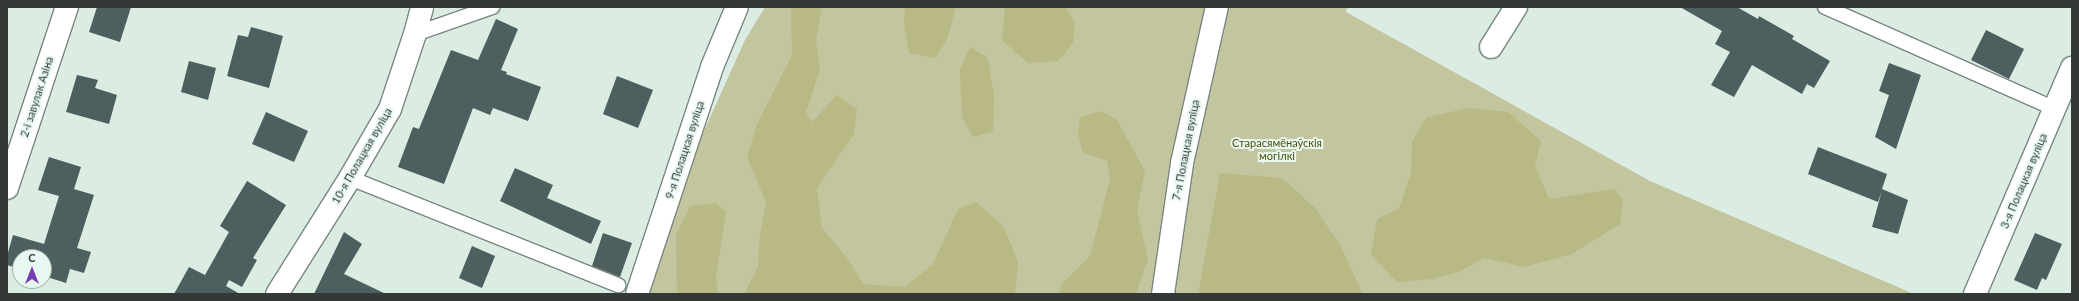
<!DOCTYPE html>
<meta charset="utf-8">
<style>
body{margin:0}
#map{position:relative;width:2079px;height:301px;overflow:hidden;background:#dbece3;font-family:Lato,sans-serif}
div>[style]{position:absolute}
.green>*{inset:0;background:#c3c59f}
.forest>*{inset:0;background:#b8b984}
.building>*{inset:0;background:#4d5f5e}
.roads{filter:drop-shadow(1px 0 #778780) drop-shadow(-1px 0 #778780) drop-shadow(0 1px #778780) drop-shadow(0 -1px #778780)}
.service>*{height:14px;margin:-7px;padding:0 7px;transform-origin:7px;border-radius:7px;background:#fff}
.minor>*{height:22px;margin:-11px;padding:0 11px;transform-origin:11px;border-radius:11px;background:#fff}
span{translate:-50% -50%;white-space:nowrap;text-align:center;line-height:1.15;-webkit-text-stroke:4px #e8f9f1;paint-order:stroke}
.street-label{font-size:11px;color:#323936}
.park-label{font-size:11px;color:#4e4e0e}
.frame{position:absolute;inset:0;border:8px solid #323936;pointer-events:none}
.north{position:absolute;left:12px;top:249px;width:40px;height:40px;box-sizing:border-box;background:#e8f9f1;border:1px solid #9faca6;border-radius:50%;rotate:0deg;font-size:11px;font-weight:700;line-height:16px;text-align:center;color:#323936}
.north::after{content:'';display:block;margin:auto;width:14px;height:18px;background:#793db3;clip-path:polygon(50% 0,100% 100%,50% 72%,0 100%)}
</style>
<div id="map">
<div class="green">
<i style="clip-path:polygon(765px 7px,1347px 7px,1346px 12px,1650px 181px,1914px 294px,640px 294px,681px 182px,745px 40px)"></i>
</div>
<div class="forest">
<i style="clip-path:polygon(791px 7px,822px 7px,816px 40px,820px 69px,806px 112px,812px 122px,837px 95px,857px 109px,854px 134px,817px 188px,822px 228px,848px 259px,863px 284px,905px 287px,933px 264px,958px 209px,976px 202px,1004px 227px,1018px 262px,1015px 294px,744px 294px,758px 267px,760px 234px,766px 202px,747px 157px,757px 124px,792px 55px)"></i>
<i style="clip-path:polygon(905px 7px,956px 7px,947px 40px,935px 58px,909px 53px,904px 23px)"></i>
<i style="clip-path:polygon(1005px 7px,1065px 7px,1075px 23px,1073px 43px,1058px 61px,1028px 63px,1002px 40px)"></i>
<i style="clip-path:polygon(970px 47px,988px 58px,994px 96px,993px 132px,973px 137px,962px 117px,960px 70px)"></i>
<i style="clip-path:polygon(1469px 108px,1508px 112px,1541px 141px,1535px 166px,1549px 199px,1615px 189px,1623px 200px,1620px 224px,1572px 254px,1524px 267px,1484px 258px,1459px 272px,1432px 279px,1397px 282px,1371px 255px,1377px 219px,1399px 208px,1411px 174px,1412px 141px,1427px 117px)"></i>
<i style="clip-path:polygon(1102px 111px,1117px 120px,1145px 171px,1137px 210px,1148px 259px,1136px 294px,1059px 294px,1062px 284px,1090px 256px,1110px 179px,1107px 161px,1083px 153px,1078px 134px,1080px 117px)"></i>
<i style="clip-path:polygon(1220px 173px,1282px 178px,1315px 208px,1339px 243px,1363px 294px,1198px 294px)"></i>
<i style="clip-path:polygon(716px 203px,726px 212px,716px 276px,718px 294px,677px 294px,676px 235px,690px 206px)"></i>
</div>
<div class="building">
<i style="clip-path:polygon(97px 7px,131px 7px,120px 42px,89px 32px)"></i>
<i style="clip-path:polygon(1680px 7px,1737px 7px,1758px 19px,1759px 16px,1794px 36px,1792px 39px,1830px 61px,1814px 88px,1807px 84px,1802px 94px,1752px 65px,1734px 97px,1711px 85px,1730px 52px,1715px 44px,1722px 31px)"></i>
<i style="clip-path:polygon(496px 19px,518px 29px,501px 70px,507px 72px,506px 74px,541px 87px,528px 121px,493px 108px,490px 115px,473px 108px,444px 184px,398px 167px,413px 127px,419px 129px,451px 50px,478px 60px)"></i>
<i style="clip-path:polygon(251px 27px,283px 36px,269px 88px,227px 76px,238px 35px,248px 37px)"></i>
<i style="clip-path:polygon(1986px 30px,2024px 49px,2009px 79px,1971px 60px)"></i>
<i style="clip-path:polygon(189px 61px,216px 68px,208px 100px,181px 92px)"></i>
<i style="clip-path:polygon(1889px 63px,1921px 75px,1896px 149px,1875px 137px,1889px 95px,1879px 91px)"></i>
<i style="clip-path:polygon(77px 75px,98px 80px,95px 88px,117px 95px,109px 124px,66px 112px)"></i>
<i style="clip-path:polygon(617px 76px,653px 90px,638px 128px,603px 114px)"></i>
<i style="clip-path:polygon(266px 112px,308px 131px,294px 162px,252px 144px)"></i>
<i style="clip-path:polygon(1818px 147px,1887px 174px,1882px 189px,1908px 200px,1898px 234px,1872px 227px,1882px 190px,1878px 202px,1808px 174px)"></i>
<i style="clip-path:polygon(49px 157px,81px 167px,74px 189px,94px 195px,77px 248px,91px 252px,84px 273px,70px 269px,66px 283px,44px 276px,44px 257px,20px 257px,20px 269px,7px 265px,7px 256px,13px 235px,44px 244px,59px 196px,38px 190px)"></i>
<i style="clip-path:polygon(515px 168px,553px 185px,547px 198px,601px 221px,591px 244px,500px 201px)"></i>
<i style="clip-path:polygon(247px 181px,286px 205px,253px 258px,257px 260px,242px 287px,229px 280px,226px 286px,240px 294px,174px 294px,189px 267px,205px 275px,229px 232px,220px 226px)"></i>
<i style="clip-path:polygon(344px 232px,362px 244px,344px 274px,386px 294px,314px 294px)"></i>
<i style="clip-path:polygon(603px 233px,632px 243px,620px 277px,592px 266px)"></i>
<i style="clip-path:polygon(2035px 233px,2062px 244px,2046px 280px,2042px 278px,2037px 290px,2014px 280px)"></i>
<i style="clip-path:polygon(472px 246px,495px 256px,482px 288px,459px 278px)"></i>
</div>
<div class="roads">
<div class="service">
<i style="left:1825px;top:7px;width:252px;rotate:23.9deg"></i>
<i style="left:415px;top:34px;width:82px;rotate:-19.3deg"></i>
<i style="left:350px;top:178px;width:289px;rotate:21.8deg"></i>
</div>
<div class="minor">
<i style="left:1491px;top:47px;width:47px;rotate:-58deg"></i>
<i style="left:7px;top:188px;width:191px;rotate:-71.7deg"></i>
<i style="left:277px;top:294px;width:137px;rotate:-57.8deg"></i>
<i style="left:350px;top:178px;width:80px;rotate:-59.9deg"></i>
<i style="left:390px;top:109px;width:79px;rotate:-71.6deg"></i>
<i style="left:415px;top:34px;width:28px;rotate:-75deg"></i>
<i style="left:637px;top:294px;width:239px;rotate:-71.7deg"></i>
<i style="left:712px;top:67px;width:65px;rotate:-67.4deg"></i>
<i style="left:1163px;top:294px;width:132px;rotate:-81.7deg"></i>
<i style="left:1182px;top:163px;width:160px;rotate:-77.4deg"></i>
<i style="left:1975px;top:294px;width:246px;rotate:-66.8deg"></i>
</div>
</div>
<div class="street-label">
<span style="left:37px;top:97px;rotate:-72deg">2-і завулак Азіна</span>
<span style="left:685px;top:150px;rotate:-72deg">9-я Полацкая вуліца</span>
<span style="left:1186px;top:150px;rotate:-79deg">7-я Полацкая вуліца</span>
<span style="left:362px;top:156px;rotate:-60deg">10-я Полацкая вуліца</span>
<span style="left:2024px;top:181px;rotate:-67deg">3-я Полацкая вуліца</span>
</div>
<div class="park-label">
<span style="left:1277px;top:150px">Старасямёнаўскія<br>могілкі</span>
</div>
<div class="frame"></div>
<div class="north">С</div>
</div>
